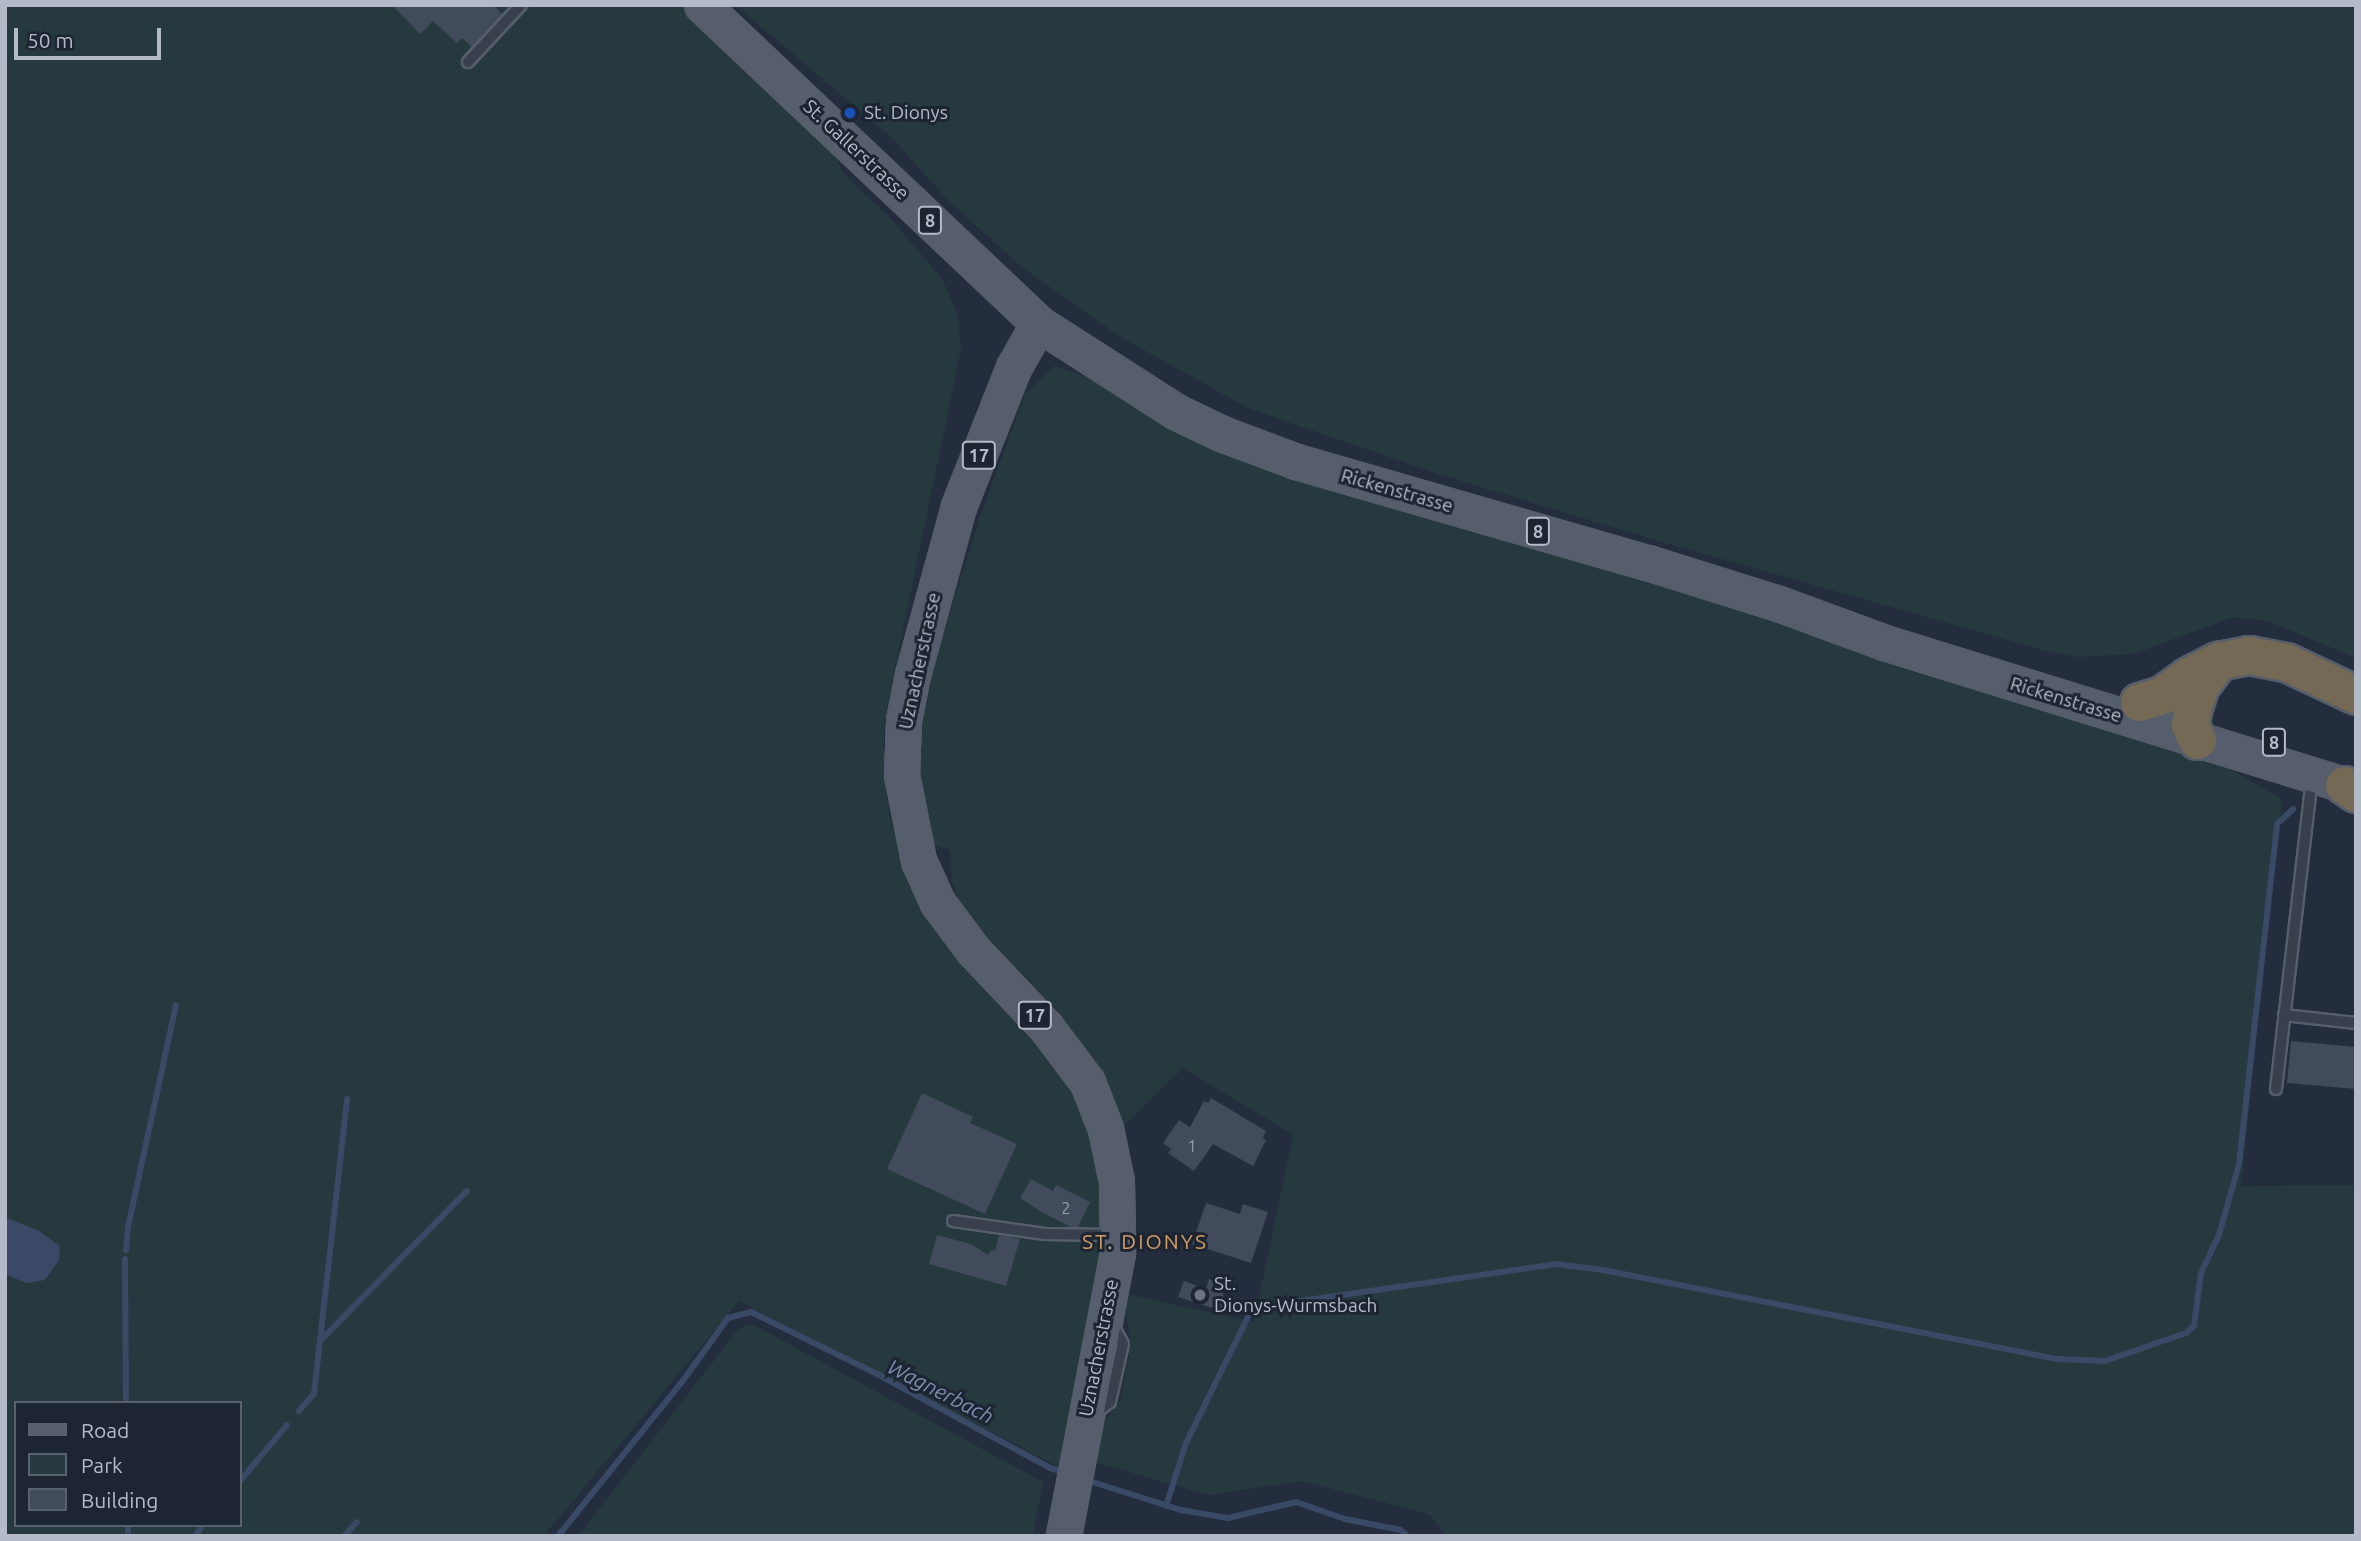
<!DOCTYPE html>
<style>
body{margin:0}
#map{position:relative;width:2361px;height:1541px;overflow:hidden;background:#242d3d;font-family:Ubuntu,sans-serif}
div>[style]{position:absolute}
.green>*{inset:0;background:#26393e}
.water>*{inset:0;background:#3a4965}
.stream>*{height:6px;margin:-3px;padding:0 3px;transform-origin:3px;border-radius:3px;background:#3a4965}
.building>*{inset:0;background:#414b5c}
.roads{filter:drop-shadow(2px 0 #565d6b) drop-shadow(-2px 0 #565d6b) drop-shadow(0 2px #565d6b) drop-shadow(0 -2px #565d6b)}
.lane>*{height:10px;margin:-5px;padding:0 5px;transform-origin:5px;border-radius:5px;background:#383f4d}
.primary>*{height:32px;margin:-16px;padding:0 16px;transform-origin:16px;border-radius:16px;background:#565e6d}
.highway>*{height:37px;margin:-18.5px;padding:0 18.5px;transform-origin:18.5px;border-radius:18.5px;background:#736955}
.dots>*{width:19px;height:19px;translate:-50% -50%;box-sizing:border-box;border:4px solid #1d2432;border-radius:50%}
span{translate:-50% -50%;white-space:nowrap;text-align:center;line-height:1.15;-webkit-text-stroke:6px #1d2432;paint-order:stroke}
.number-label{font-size:16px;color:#979ead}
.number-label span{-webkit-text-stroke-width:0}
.shield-label span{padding:2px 5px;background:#1d2432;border:2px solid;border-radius:5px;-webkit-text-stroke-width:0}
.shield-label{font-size:18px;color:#b4bac8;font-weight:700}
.poi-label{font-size:19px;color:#b4bac8}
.left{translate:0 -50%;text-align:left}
.street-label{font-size:19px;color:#b4bac8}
.neighbourhood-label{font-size:21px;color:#d29c65;letter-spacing:2px}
.water-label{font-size:21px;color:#7c8eaf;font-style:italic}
.frame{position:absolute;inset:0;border:7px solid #b4bac8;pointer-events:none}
.legend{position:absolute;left:14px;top:1401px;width:228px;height:126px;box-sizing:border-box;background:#1d2432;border:2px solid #59606e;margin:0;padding:9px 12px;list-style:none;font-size:21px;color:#b4bac8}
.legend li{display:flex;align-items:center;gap:14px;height:35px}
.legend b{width:35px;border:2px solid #59606e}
.scale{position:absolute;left:14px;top:28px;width:147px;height:32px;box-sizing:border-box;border:4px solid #b4bac8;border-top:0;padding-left:9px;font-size:21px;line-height:24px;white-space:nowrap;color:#b4bac8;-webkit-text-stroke:5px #1d2432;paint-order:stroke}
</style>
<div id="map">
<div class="green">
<i style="clip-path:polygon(evenodd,5px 5px,702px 5px,834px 151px,842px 172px,894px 222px,942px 279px,958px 315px,961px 349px,891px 688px,884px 729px,884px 770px,889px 813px,901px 857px,916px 893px,941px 934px,1029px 1030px,1060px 1070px,1078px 1105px,1097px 1157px,1104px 1199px,1103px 1234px,1059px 1467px,739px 1301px,544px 1536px,5px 1536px,5px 5px,16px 1403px,240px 1403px,240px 1525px,16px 1525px,16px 1403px)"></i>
<i style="clip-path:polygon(735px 5px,2356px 5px,2356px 658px,2268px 621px,2234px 617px,2133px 654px,2077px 657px,2050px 652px,1655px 540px,1438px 474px,1248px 408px,1119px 336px,1023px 268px,948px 200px,891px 137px)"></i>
<i style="clip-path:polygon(1055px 366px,1741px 604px,2208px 756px,2282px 799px,2241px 1186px,2356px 1185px,2356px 1536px,1447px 1536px,1429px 1514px,1302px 1481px,1209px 1495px,1091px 1461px,1091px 1441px,1121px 1399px,1131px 1341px,1122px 1293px,1254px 1322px,1293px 1135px,1183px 1068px,1120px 1129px,1058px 1011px,962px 910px,952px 882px,950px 850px,929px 844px,913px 731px,980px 517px,1025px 394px)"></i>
<i style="clip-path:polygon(752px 1324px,1043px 1482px,1033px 1536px,578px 1536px,739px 1328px)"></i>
</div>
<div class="water">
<i style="clip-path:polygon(5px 1217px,39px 1231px,60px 1246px,59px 1260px,45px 1280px,26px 1283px,5px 1274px)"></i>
</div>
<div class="stream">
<i style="left:126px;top:1250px;width:23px;rotate:-85deg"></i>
<i style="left:128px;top:1227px;width:227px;rotate:-77.8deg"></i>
<i style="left:125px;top:1259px;width:144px;rotate:89.6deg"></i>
<i style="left:320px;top:1341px;width:210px;rotate:-45.6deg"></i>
<i style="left:299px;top:1411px;width:23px;rotate:-49deg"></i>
<i style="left:314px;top:1394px;width:297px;rotate:-83.6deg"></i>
<i style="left:1083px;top:1479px;width:103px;rotate:17.6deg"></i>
<i style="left:1181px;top:1510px;width:48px;rotate:9.7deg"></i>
<i style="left:1228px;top:1518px;width:70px;rotate:-13.2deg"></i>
<i style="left:1296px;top:1502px;width:52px;rotate:19.1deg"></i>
<i style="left:1345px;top:1519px;width:57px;rotate:11.1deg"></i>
<i style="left:1401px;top:1530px;width:8px;rotate:45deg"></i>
<i style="left:240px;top:1481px;width:73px;rotate:-50deg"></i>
<i style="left:1166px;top:1506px;width:66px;rotate:-72.4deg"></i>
<i style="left:1186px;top:1443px;width:143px;rotate:-63.8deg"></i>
<i style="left:1249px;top:1315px;width:33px;rotate:-20deg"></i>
<i style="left:1280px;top:1304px;width:279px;rotate:-8.2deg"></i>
<i style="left:1556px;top:1264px;width:47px;rotate:7.3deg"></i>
<i style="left:1603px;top:1270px;width:463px;rotate:11.1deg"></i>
<i style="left:2057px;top:1359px;width:48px;rotate:2.4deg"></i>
<i style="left:2105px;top:1361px;width:86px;rotate:-19.1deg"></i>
<i style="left:2186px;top:1333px;width:11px;rotate:-41deg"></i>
<i style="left:2194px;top:1326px;width:53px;rotate:-82.5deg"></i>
<i style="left:2201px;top:1273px;width:42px;rotate:-64.7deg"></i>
<i style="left:2219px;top:1235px;width:74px;rotate:-74.3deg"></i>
<i style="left:2239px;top:1164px;width:342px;rotate:-83.6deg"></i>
<i style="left:2277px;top:824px;width:22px;rotate:-43deg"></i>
<i style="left:128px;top:1525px;width:11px;rotate:90deg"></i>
<i style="left:195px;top:1536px;width:14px;rotate:-54deg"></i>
<i style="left:344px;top:1536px;width:19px;rotate:-47deg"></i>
<i style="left:558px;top:1536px;width:198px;rotate:-51.2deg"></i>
<i style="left:682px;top:1382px;width:79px;rotate:-54.3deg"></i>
<i style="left:728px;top:1318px;width:24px;rotate:-15deg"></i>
<i style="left:751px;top:1312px;width:140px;rotate:26.2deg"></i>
<i style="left:877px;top:1374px;width:197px;rotate:28.5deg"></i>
<i style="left:1050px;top:1468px;width:18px;rotate:16deg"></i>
</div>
<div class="building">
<i style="clip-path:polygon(392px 5px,493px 5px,502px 14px,472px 47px,462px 38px,457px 43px,433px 21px,420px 34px)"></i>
<i style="clip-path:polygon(2291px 1041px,2356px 1047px,2356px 1089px,2287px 1083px)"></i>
<i style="clip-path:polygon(922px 1093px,973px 1117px,970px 1123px,1017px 1144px,985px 1214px,887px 1169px)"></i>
<i style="clip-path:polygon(1211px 1098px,1266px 1131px,1263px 1138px,1266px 1140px,1253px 1166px,1213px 1144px,1194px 1171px,1168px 1153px,1171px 1149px,1163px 1143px,1179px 1120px,1190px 1127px,1204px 1101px,1208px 1103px)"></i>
<i style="clip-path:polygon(1031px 1179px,1053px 1191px,1056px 1185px,1090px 1202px,1078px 1227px,1071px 1227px,1043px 1213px,1020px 1198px)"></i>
<i style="clip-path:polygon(1206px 1203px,1240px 1214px,1243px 1204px,1268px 1212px,1251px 1263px,1192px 1244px)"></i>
<i style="clip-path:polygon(937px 1235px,971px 1244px,988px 1255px,991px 1250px,995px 1251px,999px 1235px,1020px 1239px,1006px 1286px,929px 1264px)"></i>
<i style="clip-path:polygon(1209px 1279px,1223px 1285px,1221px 1290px,1226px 1301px,1222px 1311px,1178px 1297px,1184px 1281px,1206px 1289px)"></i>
</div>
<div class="roads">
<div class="lane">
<i style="left:468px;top:62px;width:78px;rotate:-47.1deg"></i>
<i style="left:2284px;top:1015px;width:72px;rotate:6.3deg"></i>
<i style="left:2276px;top:1089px;width:311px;rotate:-83.4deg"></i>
<i style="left:953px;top:1221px;width:93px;rotate:8deg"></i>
<i style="left:1045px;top:1234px;width:68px;rotate:0.8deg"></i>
<i style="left:1097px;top:1412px;width:16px;rotate:-38deg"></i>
<i style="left:1110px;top:1402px;width:59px;rotate:-77.4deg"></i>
<i style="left:1123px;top:1344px;width:21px;rotate:-119deg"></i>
</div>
<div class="primary">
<i style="left:702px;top:5px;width:464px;rotate:43.4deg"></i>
<i style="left:1039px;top:324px;width:163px;rotate:32.7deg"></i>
<i style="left:1176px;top:412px;width:51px;rotate:25.6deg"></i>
<i style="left:1222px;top:434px;width:80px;rotate:20.5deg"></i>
<i style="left:1297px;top:462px;width:365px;rotate:16.1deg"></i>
<i style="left:1648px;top:563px;width:137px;rotate:17.4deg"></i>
<i style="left:1779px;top:604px;width:113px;rotate:20.2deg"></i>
<i style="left:1885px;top:643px;width:493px;rotate:17.2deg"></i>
<i style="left:1039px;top:324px;width:51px;rotate:119.6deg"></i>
<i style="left:1014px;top:368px;width:149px;rotate:111.6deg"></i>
<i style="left:959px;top:507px;width:174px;rotate:105.3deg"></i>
<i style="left:913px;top:675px;width:47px;rotate:101.1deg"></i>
<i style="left:904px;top:721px;width:54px;rotate:92.1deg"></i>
<i style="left:902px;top:775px;width:88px;rotate:78.8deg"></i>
<i style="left:919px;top:861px;width:46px;rotate:65.7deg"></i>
<i style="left:938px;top:903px;width:59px;rotate:53.3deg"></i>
<i style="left:973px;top:950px;width:106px;rotate:46.5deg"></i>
<i style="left:1046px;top:1027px;width:70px;rotate:53.1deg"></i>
<i style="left:1088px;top:1083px;width:49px;rotate:68.6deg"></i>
<i style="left:1106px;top:1129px;width:54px;rotate:78.3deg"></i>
<i style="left:1117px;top:1182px;width:71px;rotate:89.2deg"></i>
<i style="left:1118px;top:1253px;width:288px;rotate:100.8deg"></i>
</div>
<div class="highway">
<i style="left:2139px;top:702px;width:24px;rotate:-17deg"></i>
<i style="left:2162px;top:695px;width:32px;rotate:-36deg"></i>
<i style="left:2188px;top:676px;width:34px;rotate:-27deg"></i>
<i style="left:2218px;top:661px;width:32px;rotate:-11deg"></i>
<i style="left:2249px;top:655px;width:38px;rotate:11deg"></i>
<i style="left:2286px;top:662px;width:77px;rotate:25.2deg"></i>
<i style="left:2197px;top:740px;width:17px;rotate:-115deg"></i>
<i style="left:2190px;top:725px;width:15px;rotate:-82deg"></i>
<i style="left:2192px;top:710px;width:25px;rotate:-72deg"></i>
<i style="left:2200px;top:686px;width:31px;rotate:-54deg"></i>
<i style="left:2344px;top:785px;width:14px;rotate:34deg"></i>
</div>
</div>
<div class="dots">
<i style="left:850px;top:113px;background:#1a4fb4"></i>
<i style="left:1200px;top:1295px;background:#6b7280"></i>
</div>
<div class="number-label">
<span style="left:1192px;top:1146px">1</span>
<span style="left:1066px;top:1208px">2</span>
</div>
<div class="shield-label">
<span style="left:930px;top:220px">8</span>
<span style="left:979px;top:455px">17</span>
<span style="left:1538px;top:531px">8</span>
<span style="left:2274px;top:742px">8</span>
<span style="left:1035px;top:1015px">17</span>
</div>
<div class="poi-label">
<span class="left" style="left:864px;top:113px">St. Dionys</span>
<span class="left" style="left:1214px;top:1295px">St.<br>Dionys-Wurmsbach</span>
</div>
<div class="street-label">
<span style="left:856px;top:150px;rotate:43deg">St. Gallerstrasse</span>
<span style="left:1397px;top:491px;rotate:16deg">Rickenstrasse</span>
<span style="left:920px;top:661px;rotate:-78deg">Uznacherstrasse</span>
<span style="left:2066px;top:700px;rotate:17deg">Rickenstrasse</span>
<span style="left:1099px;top:1348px;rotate:-79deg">Uznacherstrasse</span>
</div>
<div class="neighbourhood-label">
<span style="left:1145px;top:1241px">ST. DIONYS</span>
</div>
<div class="water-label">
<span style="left:941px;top:1391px;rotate:27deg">Wagnerbach</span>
</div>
<div class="frame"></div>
<ul class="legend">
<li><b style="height:9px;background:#565e6d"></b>Road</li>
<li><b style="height:19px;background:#26393e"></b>Park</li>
<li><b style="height:19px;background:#414b5c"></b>Building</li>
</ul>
<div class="scale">50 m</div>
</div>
